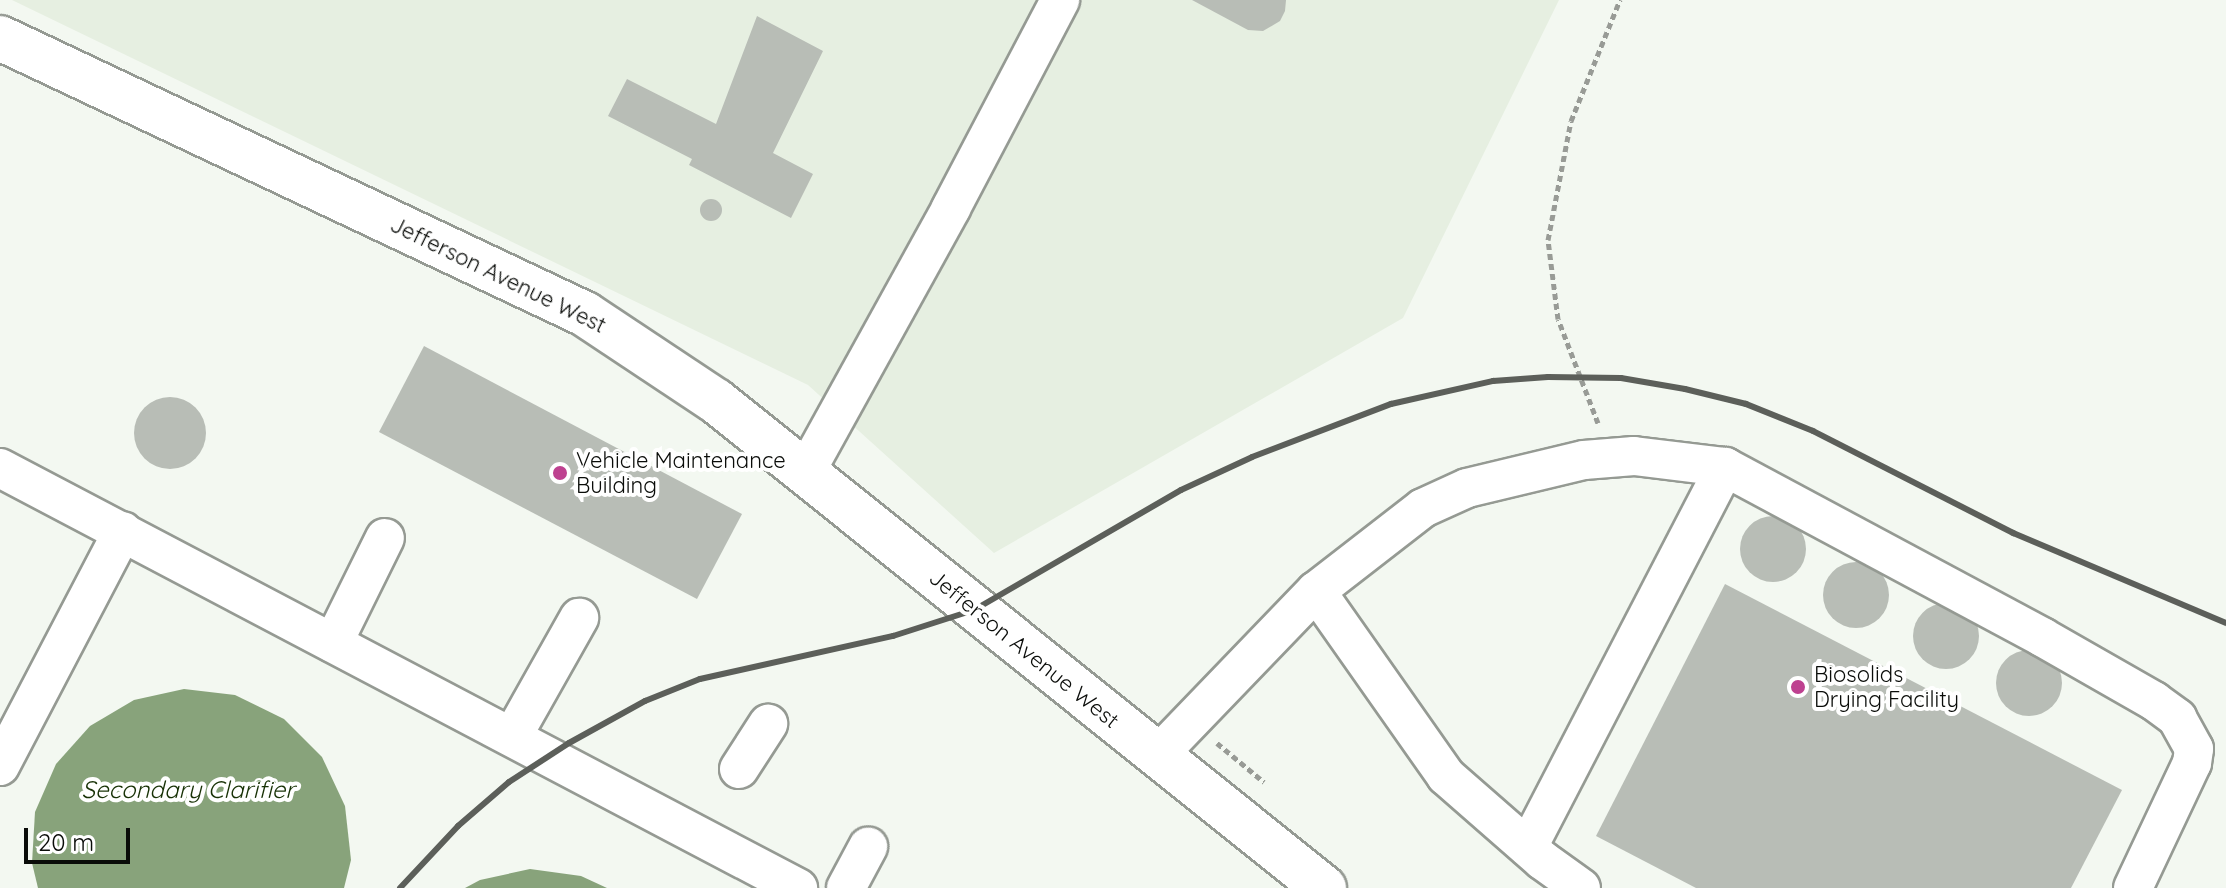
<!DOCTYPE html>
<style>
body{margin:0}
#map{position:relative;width:2226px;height:888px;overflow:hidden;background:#f3f8f1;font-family:Quicksand,sans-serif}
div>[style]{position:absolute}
.built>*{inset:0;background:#e6efe1}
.water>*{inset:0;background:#88a37b}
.building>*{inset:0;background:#b8bdb6}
.round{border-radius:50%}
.path>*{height:5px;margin-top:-2.5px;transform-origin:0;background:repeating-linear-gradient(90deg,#989b96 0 6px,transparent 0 10px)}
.roads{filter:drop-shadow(2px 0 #959a93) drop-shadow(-2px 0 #959a93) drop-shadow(0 2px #959a93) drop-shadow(0 -2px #959a93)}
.minor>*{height:38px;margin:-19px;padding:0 19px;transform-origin:19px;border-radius:19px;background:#fff}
.major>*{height:44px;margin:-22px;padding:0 22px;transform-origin:22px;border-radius:22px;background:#fff}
.rail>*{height:6px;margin:-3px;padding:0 3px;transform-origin:3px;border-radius:3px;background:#5c5f5a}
.dots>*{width:22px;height:22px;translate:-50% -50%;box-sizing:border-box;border:4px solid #fff;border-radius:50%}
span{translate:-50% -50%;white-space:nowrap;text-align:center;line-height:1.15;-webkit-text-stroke:8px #fff;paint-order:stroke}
.street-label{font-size:22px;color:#0a0c09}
.poi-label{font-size:22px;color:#0a0c09}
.left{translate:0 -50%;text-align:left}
.water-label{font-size:24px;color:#173105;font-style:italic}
.scale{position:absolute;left:24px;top:828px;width:106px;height:36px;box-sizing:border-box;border:4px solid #0a0c09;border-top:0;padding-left:10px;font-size:24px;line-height:28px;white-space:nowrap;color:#0a0c09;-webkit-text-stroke:6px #fff;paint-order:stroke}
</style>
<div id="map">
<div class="built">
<i style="clip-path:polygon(12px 0,1559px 0,1403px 318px,994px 553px,808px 385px)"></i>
</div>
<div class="water">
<i style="clip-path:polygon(184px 689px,235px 695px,284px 719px,322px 757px,345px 806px,351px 860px,344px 888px,38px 888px,32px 863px,35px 812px,56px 764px,90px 726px,134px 700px)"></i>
<i style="clip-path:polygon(530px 869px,581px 876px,607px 888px,465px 888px,480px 880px)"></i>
</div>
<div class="building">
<i style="clip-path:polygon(1192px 0,1286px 0,1285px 11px,1280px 21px,1263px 31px,1248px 30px)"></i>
<i style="clip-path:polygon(757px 16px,823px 51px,773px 153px,813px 174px,791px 218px,689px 165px,692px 159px,608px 116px,627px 79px,716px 124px)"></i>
<i class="round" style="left:700px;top:199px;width:22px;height:22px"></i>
<i style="clip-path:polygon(424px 346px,742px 514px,697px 599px,379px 432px)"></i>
<i class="round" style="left:134px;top:397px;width:72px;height:72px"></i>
<i class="round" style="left:1740px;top:516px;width:66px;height:66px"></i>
<i class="round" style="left:1823px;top:562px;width:66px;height:66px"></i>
<i style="clip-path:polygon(1725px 584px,2122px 790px,2071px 888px,1696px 888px,1596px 836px)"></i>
<i class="round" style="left:1913px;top:603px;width:66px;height:66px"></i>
<i class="round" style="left:1996px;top:650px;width:66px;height:66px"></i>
</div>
<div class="path">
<i style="left:1598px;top:423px;width:111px;rotate:-111deg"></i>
<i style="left:1558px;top:319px;width:80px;rotate:-97.2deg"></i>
<i style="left:1548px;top:240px;width:121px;rotate:-79.1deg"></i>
<i style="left:1571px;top:121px;width:131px;rotate:-68deg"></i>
<i style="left:1217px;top:743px;width:61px;rotate:39.7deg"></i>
</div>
<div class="roads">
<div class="minor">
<i style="left:0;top:468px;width:902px;rotate:27.76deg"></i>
<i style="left:805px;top:473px;width:303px;rotate:-61.1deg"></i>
<i style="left:951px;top:208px;width:235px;rotate:-62.3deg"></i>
<i style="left:1316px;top:591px;width:226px;rotate:54.9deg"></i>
<i style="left:1446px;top:776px;width:128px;rotate:41.2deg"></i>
<i style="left:1542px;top:860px;width:48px;rotate:35.7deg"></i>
<i style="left:333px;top:643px;width:117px;rotate:-63.7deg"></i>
<i style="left:512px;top:737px;width:137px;rotate:-60.6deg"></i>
<i style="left:1157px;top:756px;width:229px;rotate:-46.1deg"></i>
<i style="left:1316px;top:591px;width:135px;rotate:-37.8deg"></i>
<i style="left:1423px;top:508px;width:48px;rotate:-24.4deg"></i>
<i style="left:1467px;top:488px;width:120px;rotate:-13.5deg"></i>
<i style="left:1584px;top:460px;width:50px;rotate:-4.6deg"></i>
<i style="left:1634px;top:456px;width:92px;rotate:6.9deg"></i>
<i style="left:1725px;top:467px;width:360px;rotate:28.2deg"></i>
<i style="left:2042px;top:637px;width:129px;rotate:29.7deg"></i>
<i style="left:2154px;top:701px;width:29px;rotate:36deg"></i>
<i style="left:2177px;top:718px;width:35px;rotate:61deg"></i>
<i style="left:2194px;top:749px;width:14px;rotate:98deg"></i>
<i style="left:2192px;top:763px;width:138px;rotate:115.3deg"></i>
<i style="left:0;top:766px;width:265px;rotate:-62.4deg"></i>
<i style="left:739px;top:769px;width:54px;rotate:-57.2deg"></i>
<i style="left:1528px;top:847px;width:428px;rotate:-62.6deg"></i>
<i style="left:846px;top:888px;width:47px;rotate:-61.8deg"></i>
</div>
<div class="major">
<i style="left:0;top:38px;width:647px;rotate:25.26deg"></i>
<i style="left:585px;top:314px;width:157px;rotate:33.6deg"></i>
<i style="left:716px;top:401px;width:779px;rotate:38.69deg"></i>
</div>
</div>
<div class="rail">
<i style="left:400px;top:888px;width:85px;rotate:-46.9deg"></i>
<i style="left:458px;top:826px;width:67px;rotate:-40.8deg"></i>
<i style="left:509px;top:782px;width:72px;rotate:-33deg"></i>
<i style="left:569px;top:743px;width:87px;rotate:-28.9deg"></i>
<i style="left:645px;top:701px;width:59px;rotate:-21.8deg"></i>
<i style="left:700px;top:679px;width:198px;rotate:-12.6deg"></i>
<i style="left:893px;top:636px;width:85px;rotate:-17.8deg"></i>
<i style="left:974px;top:610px;width:239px;rotate:-30.1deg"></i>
<i style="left:1181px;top:490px;width:78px;rotate:-24.9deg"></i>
<i style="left:1252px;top:457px;width:149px;rotate:-20.9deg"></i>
<i style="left:1391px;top:404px;width:105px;rotate:-12.7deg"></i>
<i style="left:1493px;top:381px;width:55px;rotate:-4.2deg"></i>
<i style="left:1548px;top:377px;width:73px;rotate:0.8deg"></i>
<i style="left:1621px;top:378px;width:65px;rotate:9.8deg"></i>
<i style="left:1685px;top:389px;width:63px;rotate:13.8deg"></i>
<i style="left:1746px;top:404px;width:72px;rotate:21.9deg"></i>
<i style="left:1813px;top:431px;width:225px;rotate:27deg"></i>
<i style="left:2013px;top:533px;width:231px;rotate:22.9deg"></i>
</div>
<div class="dots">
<i style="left:560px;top:473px;background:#be4190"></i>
<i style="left:1798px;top:687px;background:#be4190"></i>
</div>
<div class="street-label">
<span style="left:498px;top:275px;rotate:26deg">Jefferson Avenue West</span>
<span style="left:1024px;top:649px;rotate:39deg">Jefferson Avenue West</span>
</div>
<div class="poi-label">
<span class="left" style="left:576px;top:473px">Vehicle Maintenance<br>Building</span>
<span class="left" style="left:1814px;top:687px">Biosolids<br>Drying Facility</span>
</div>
<div class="water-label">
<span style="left:188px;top:790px">Secondary Clarifier</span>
</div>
<div class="scale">20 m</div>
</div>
